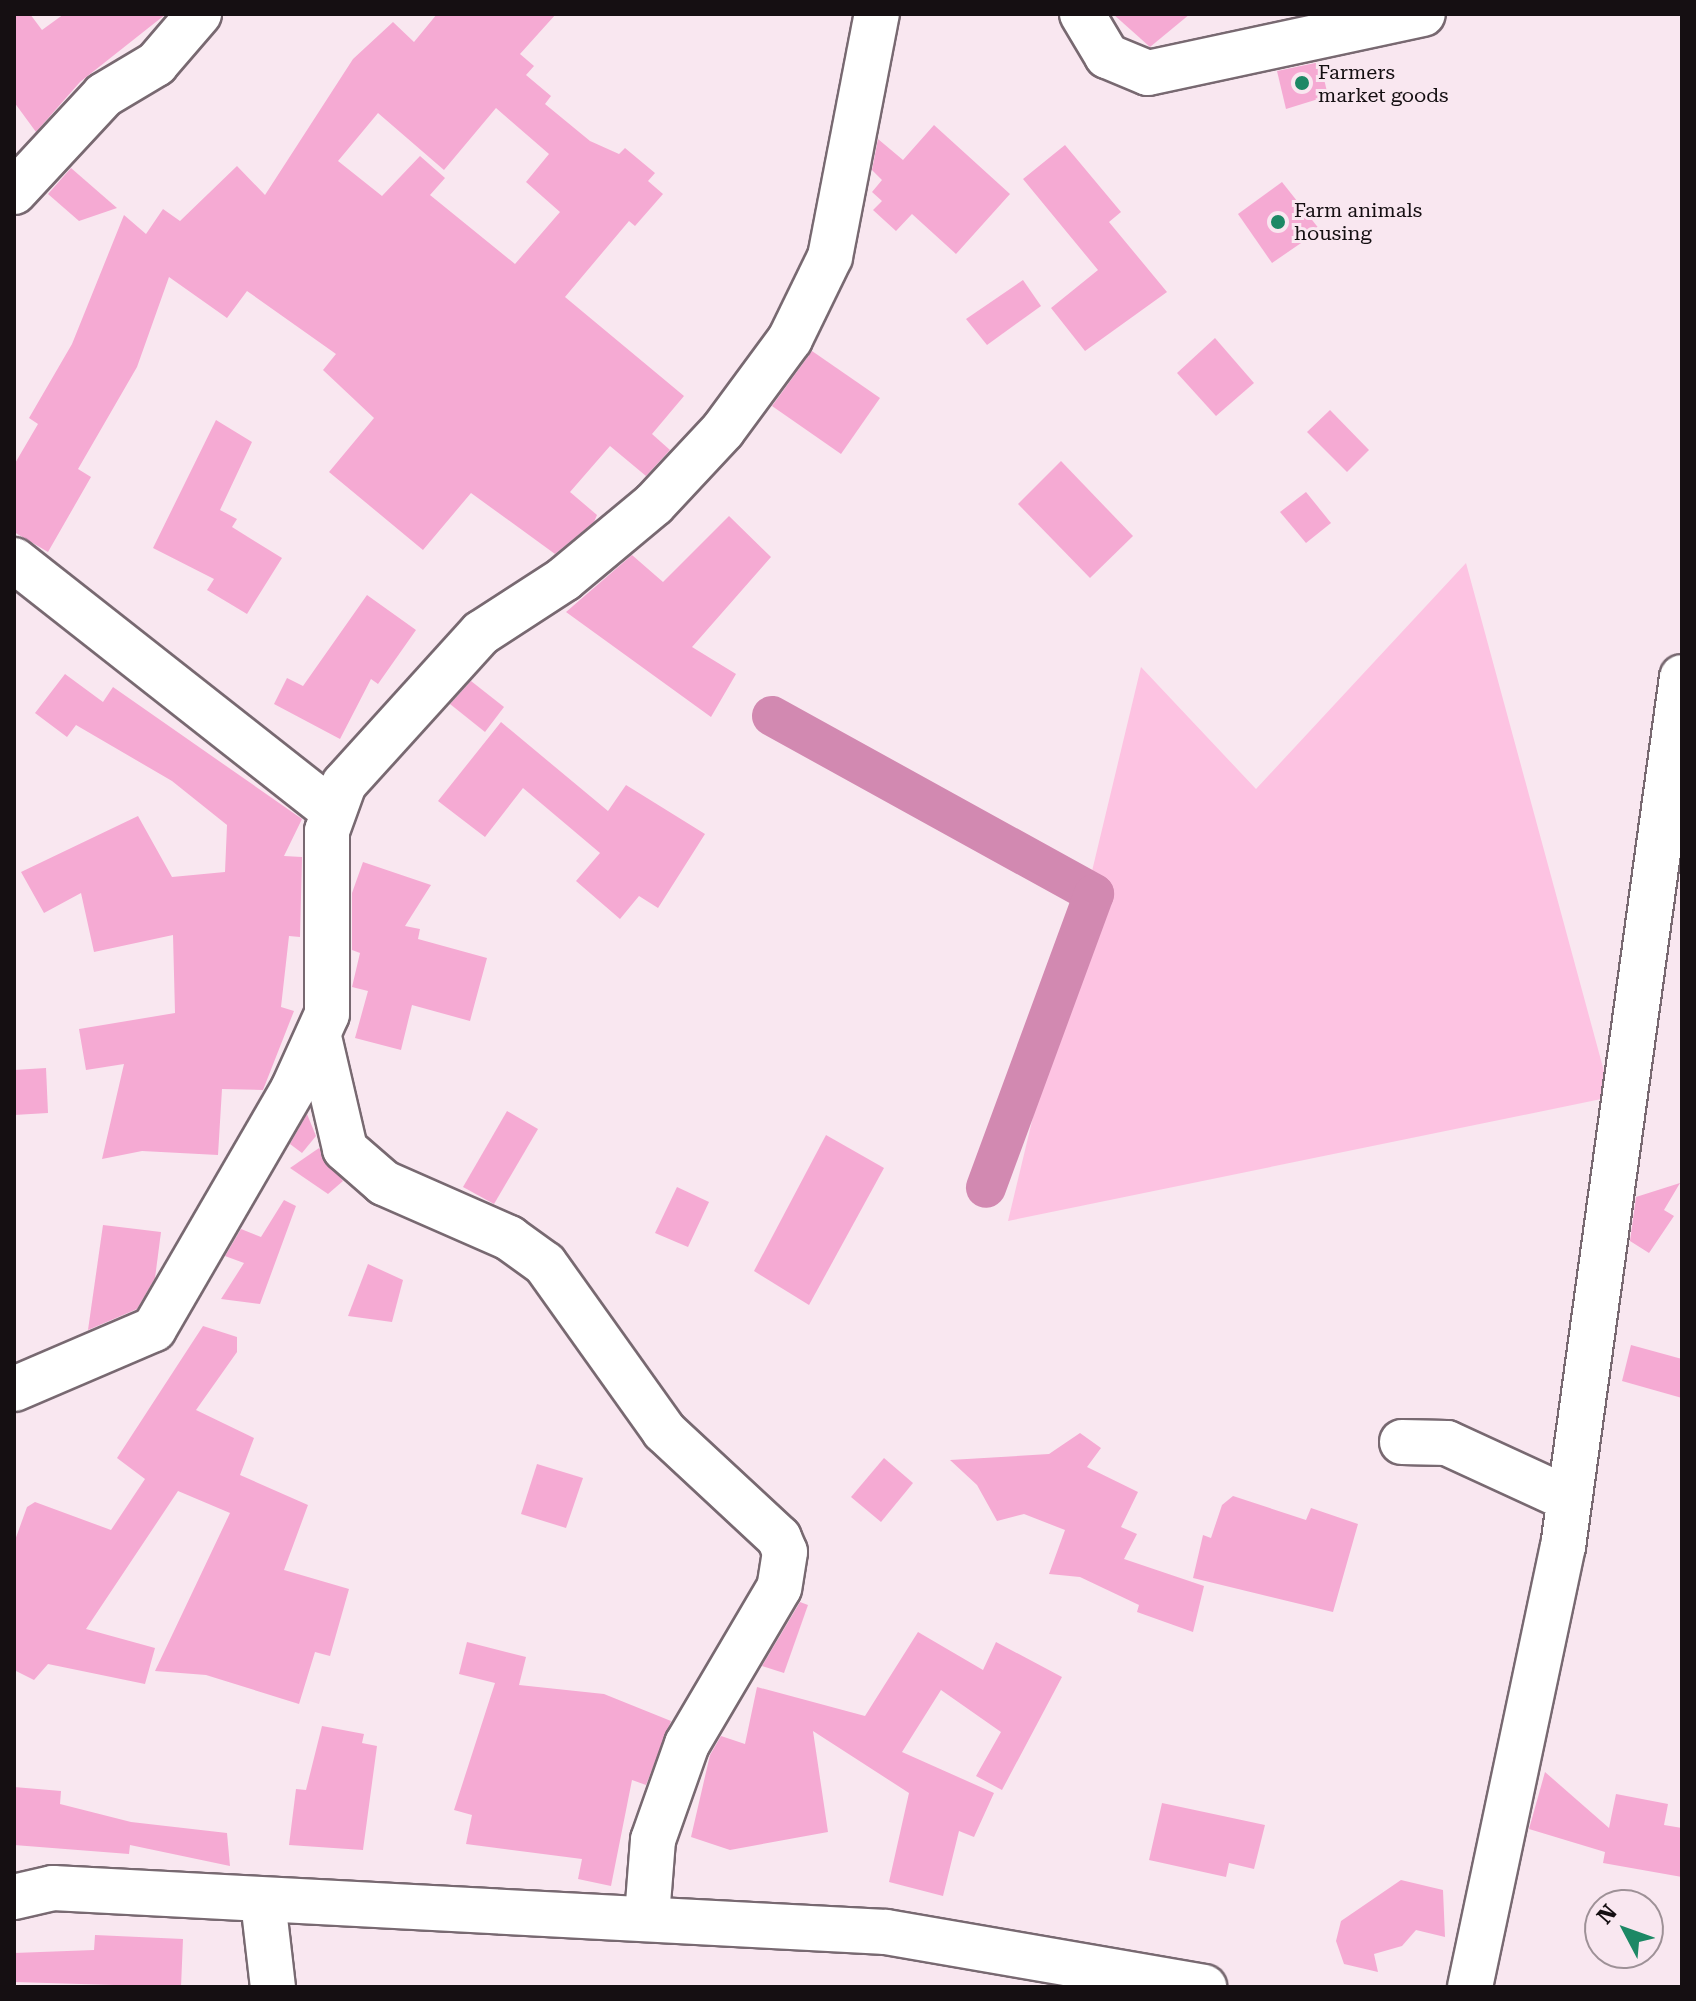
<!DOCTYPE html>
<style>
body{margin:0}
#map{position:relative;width:1696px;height:2001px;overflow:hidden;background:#f9e7f0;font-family:"Roboto Serif",serif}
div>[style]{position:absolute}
.green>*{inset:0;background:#fdc3e2}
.canal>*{height:40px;margin:-20px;padding:0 20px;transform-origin:20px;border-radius:20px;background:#d289b1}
.building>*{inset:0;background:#f5aad3}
.roads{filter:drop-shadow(2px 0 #786971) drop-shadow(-2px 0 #786971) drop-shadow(0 2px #786971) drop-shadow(0 -2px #786971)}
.minor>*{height:44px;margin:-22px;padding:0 22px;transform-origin:22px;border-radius:22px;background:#fff}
.dots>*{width:22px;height:22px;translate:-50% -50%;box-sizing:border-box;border:4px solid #f9e7f0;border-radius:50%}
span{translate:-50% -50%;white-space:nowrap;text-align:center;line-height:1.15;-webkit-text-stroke:6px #f9e7f0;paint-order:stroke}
.poi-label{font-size:20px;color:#150f12}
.left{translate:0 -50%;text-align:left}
.frame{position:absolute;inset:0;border:16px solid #150f12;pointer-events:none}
.north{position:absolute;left:1584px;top:1889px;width:80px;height:80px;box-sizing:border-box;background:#f9e7f0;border:2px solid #9e9197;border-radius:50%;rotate:311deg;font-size:22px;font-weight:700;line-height:32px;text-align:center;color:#150f12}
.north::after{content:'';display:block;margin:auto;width:28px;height:36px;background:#1d8865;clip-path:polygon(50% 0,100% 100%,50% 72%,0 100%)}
</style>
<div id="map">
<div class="green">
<i style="clip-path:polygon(1466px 563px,1611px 1097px,1008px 1221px,1141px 667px,1256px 789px)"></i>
</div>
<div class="canal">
<i style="left:772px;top:716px;width:368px;rotate:28.9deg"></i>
<i style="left:1094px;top:894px;width:313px;rotate:110.2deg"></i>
</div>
<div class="building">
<i style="clip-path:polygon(14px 14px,30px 14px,42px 30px,64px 14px,166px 14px,80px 82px,36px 132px,14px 102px)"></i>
<i style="clip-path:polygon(evenodd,437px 14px,556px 14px,520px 54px,534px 66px,526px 75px,551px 96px,545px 104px,590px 141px,619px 154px,625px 148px,655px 173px,648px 181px,663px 194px,635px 226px,629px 221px,565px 297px,684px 396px,652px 434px,670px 450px,646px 476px,610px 446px,570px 492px,597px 515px,594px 522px,555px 554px,471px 493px,423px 550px,329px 472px,374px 418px,323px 370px,336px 354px,247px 291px,227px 318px,169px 277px,137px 367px,78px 469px,91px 477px,48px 552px,14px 532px,14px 465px,38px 424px,29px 418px,72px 344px,124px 215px,146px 234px,163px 209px,180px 221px,237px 166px,265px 195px,353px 59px,393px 22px,414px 42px,437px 14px,496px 108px,549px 154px,526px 182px,560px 212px,515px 264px,430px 195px,445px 178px,420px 156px,382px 196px,338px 161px,378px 113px,444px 170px,496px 108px)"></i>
<i style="clip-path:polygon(1113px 14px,1190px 14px,1150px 47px)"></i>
<i style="clip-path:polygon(1320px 62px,1328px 96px,1286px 109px,1277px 71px)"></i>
<i style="clip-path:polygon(934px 125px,1010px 194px,956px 254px,912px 214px,896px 231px,873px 210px,882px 201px,872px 192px,882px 180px,872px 170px,878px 139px,903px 160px)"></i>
<i style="clip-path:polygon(1065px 145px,1121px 212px,1109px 222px,1167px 292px,1085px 351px,1051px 308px,1098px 270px,1023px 179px)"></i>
<i style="clip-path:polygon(71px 168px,117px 208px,79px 221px,48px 194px)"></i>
<i style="clip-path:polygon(1282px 182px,1320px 230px,1272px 263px,1238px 214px)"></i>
<i style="clip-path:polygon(1023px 280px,1041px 306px,987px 345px,966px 319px)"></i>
<i style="clip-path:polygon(1215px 338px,1254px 383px,1216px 416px,1177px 373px)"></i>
<i style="clip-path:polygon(812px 351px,880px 398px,841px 454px,772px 406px)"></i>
<i style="clip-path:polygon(1330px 410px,1369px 450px,1347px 472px,1307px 432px)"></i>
<i style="clip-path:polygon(216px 420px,252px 442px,220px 510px,237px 519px,232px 527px,282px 558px,247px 614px,207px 590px,214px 579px,153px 548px)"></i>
<i style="clip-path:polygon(1061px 461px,1133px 536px,1090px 578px,1018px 504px)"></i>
<i style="clip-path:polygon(1306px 492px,1331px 523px,1306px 543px,1280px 512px)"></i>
<i style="clip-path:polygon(729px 516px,771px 557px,692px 647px,736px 674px,711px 717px,566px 612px,632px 555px,663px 582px)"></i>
<i style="clip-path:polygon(367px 595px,416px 630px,378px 684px,371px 679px,340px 739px,274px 704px,287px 678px,303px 686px)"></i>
<i style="clip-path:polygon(65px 674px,103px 702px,113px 687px,302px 819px,284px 856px,302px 857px,300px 937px,289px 936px,281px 1007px,294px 1011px,263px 1090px,222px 1089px,218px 1155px,142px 1151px,102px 1159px,124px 1064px,86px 1070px,79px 1029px,175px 1013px,173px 935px,94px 952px,81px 893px,44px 913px,21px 872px,138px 816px,172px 877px,225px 872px,227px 825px,172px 781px,76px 725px,67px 737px,35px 713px)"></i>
<i style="clip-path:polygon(471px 681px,504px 707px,485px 732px,450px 704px)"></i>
<i style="clip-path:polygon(501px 722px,608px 811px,626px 785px,705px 834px,658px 908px,639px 896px,620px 919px,576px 881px,600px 853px,523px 788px,485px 837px,438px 801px)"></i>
<i style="clip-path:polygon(363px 862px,431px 885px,405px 926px,420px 929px,418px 939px,487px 958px,470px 1021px,412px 1005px,401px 1050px,355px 1038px,368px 991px,352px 987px,360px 953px,352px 950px,352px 893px)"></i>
<i style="clip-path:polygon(46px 1068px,48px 1113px,14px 1115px,14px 1070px)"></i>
<i style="clip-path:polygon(507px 1111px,538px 1129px,494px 1204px,463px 1187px)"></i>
<i style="clip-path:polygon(307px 1114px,316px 1136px,302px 1153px,290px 1144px)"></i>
<i style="clip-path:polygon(826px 1135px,884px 1168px,809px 1305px,754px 1271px)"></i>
<i style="clip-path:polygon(319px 1148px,343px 1181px,328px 1194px,290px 1168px)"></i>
<i style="clip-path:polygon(1680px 1183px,1664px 1210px,1674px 1216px,1649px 1253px,1630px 1241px,1636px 1197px)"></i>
<i style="clip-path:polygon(677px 1187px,709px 1202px,688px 1247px,655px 1233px)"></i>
<i style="clip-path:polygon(284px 1200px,296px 1206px,260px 1304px,221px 1299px,244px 1263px,225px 1256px,241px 1229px,261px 1237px)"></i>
<i style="clip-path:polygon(103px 1225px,161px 1232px,155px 1278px,137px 1309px,88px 1330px)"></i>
<i style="clip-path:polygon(368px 1264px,403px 1280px,392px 1322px,348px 1316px)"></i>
<i style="clip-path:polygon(203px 1326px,237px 1337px,237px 1352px,196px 1410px,254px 1438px,240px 1475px,308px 1505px,284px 1570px,349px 1589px,330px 1656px,315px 1652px,299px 1704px,206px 1675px,155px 1671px,230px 1513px,178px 1491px,86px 1629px,155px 1648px,145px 1684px,48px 1664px,34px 1680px,14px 1670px,14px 1543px,27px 1507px,35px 1502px,111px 1530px,145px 1479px,117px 1458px)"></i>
<i style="clip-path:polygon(1631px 1345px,1682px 1359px,1682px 1398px,1622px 1381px)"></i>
<i style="clip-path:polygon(1080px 1433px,1101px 1448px,1087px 1467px,1138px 1492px,1121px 1527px,1137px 1534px,1124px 1559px,1204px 1586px,1193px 1632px,1137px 1612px,1139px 1605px,1080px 1577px,1049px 1574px,1065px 1530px,1024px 1514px,997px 1521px,977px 1485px,950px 1460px,1049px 1454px)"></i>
<i style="clip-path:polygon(884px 1458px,913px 1483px,881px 1522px,851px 1497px)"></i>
<i style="clip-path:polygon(537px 1464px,583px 1478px,566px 1528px,521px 1514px)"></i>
<i style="clip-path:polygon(1233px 1496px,1306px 1520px,1311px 1508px,1358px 1524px,1333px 1612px,1193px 1578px,1203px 1535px,1211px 1538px,1222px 1505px)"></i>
<i style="clip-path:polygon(800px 1602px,808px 1605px,784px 1673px,762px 1666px)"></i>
<i style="clip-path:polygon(918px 1632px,983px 1670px,996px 1642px,1062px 1677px,1002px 1790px,976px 1776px,1001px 1732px,941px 1690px,902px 1752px,994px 1793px,974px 1837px,959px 1831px,943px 1896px,889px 1882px,909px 1793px,813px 1731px,828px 1832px,730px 1850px,691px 1837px,710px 1755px,721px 1736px,745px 1744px,757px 1687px,865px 1716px)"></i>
<i style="clip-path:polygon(467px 1642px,526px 1657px,519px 1685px,604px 1694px,671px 1721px,646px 1785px,632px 1780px,611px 1886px,578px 1879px,582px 1859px,466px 1844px,472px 1815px,454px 1810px,495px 1683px,459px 1674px)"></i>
<i style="clip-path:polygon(322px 1726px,364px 1734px,362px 1743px,377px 1746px,363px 1850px,289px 1845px,296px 1789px,306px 1790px)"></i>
<i style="clip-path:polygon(1545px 1772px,1609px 1828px,1616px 1794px,1668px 1804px,1664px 1825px,1682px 1828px,1682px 1877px,1603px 1863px,1605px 1852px,1529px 1829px)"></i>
<i style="clip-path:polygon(14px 1787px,61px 1791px,60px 1804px,131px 1822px,227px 1833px,230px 1866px,130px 1845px,129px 1854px,14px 1845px)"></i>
<i style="clip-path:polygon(1162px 1803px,1265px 1825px,1254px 1869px,1229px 1863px,1226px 1877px,1149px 1860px)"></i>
<i style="clip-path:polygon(1401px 1880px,1443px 1890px,1445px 1937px,1416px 1930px,1402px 1946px,1374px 1954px,1378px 1972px,1344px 1964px,1336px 1941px,1341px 1921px)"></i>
<i style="clip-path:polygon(95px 1935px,183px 1939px,181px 1987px,14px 1982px,14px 1953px,94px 1950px)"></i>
</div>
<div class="roads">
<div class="minor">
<i style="left:1082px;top:14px;width:49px;rotate:59.2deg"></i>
<i style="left:1107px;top:56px;width:44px;rotate:22.5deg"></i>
<i style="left:1148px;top:73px;width:281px;rotate:-12.1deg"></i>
<i style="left:14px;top:192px;width:132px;rotate:-47.1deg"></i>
<i style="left:104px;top:95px;width:61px;rotate:-30.8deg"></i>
<i style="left:156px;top:64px;width:66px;rotate:-49.3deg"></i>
<i style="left:14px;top:560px;width:402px;rotate:38.2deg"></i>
<i style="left:319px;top:1037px;width:115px;rotate:76.9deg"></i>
<i style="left:345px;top:1149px;width:52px;rotate:41.1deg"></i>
<i style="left:384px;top:1183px;width:137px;rotate:23.7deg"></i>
<i style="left:509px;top:1238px;width:44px;rotate:35.8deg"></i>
<i style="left:545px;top:1264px;width:205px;rotate:54.5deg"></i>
<i style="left:664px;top:1431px;width:157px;rotate:42.9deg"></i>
<i style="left:779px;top:1538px;width:15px;rotate:67deg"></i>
<i style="left:785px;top:1552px;width:36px;rotate:99deg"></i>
<i style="left:779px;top:1588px;width:181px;rotate:120.5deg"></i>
<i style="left:687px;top:1744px;width:102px;rotate:109.5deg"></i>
<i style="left:653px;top:1840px;width:76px;rotate:94.5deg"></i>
<i style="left:14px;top:1389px;width:152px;rotate:-23.2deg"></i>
<i style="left:154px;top:1329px;width:277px;rotate:-59.9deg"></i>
<i style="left:293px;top:1089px;width:82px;rotate:-65.6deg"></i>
<i style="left:327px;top:1014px;width:183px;rotate:-90deg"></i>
<i style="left:327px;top:831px;width:50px;rotate:-70.1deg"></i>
<i style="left:344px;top:784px;width:204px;rotate:-47.8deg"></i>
<i style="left:481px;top:633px;width:99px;rotate:-33deg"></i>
<i style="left:564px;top:579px;width:117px;rotate:-39.8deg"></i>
<i style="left:654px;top:504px;width:101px;rotate:-47deg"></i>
<i style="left:723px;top:430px;width:113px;rotate:-53.6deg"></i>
<i style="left:790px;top:339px;width:91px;rotate:-64deg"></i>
<i style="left:830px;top:257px;width:248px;rotate:-79.1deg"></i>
<i style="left:1402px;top:1442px;width:45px;rotate:1.3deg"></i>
<i style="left:1447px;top:1443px;width:134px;rotate:24.7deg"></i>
<i style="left:14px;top:1897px;width:40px;rotate:-13deg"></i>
<i style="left:53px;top:1888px;width:834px;rotate:3.02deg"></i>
<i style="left:886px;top:1932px;width:323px;rotate:9.8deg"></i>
<i style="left:263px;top:1901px;width:87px;rotate:83.4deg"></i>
<i style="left:1470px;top:1987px;width:450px;rotate:-78.1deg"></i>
<i style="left:1563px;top:1547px;width:878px;rotate:-82.21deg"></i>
</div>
</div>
<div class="dots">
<i style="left:1302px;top:83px;background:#1d8865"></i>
<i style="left:1278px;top:222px;background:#1d8865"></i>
</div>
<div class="poi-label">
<span class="left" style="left:1318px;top:84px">Farmers<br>market goods</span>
<span class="left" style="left:1294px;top:222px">Farm animals<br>housing</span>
</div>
<div class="frame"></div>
<div class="north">N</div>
</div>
